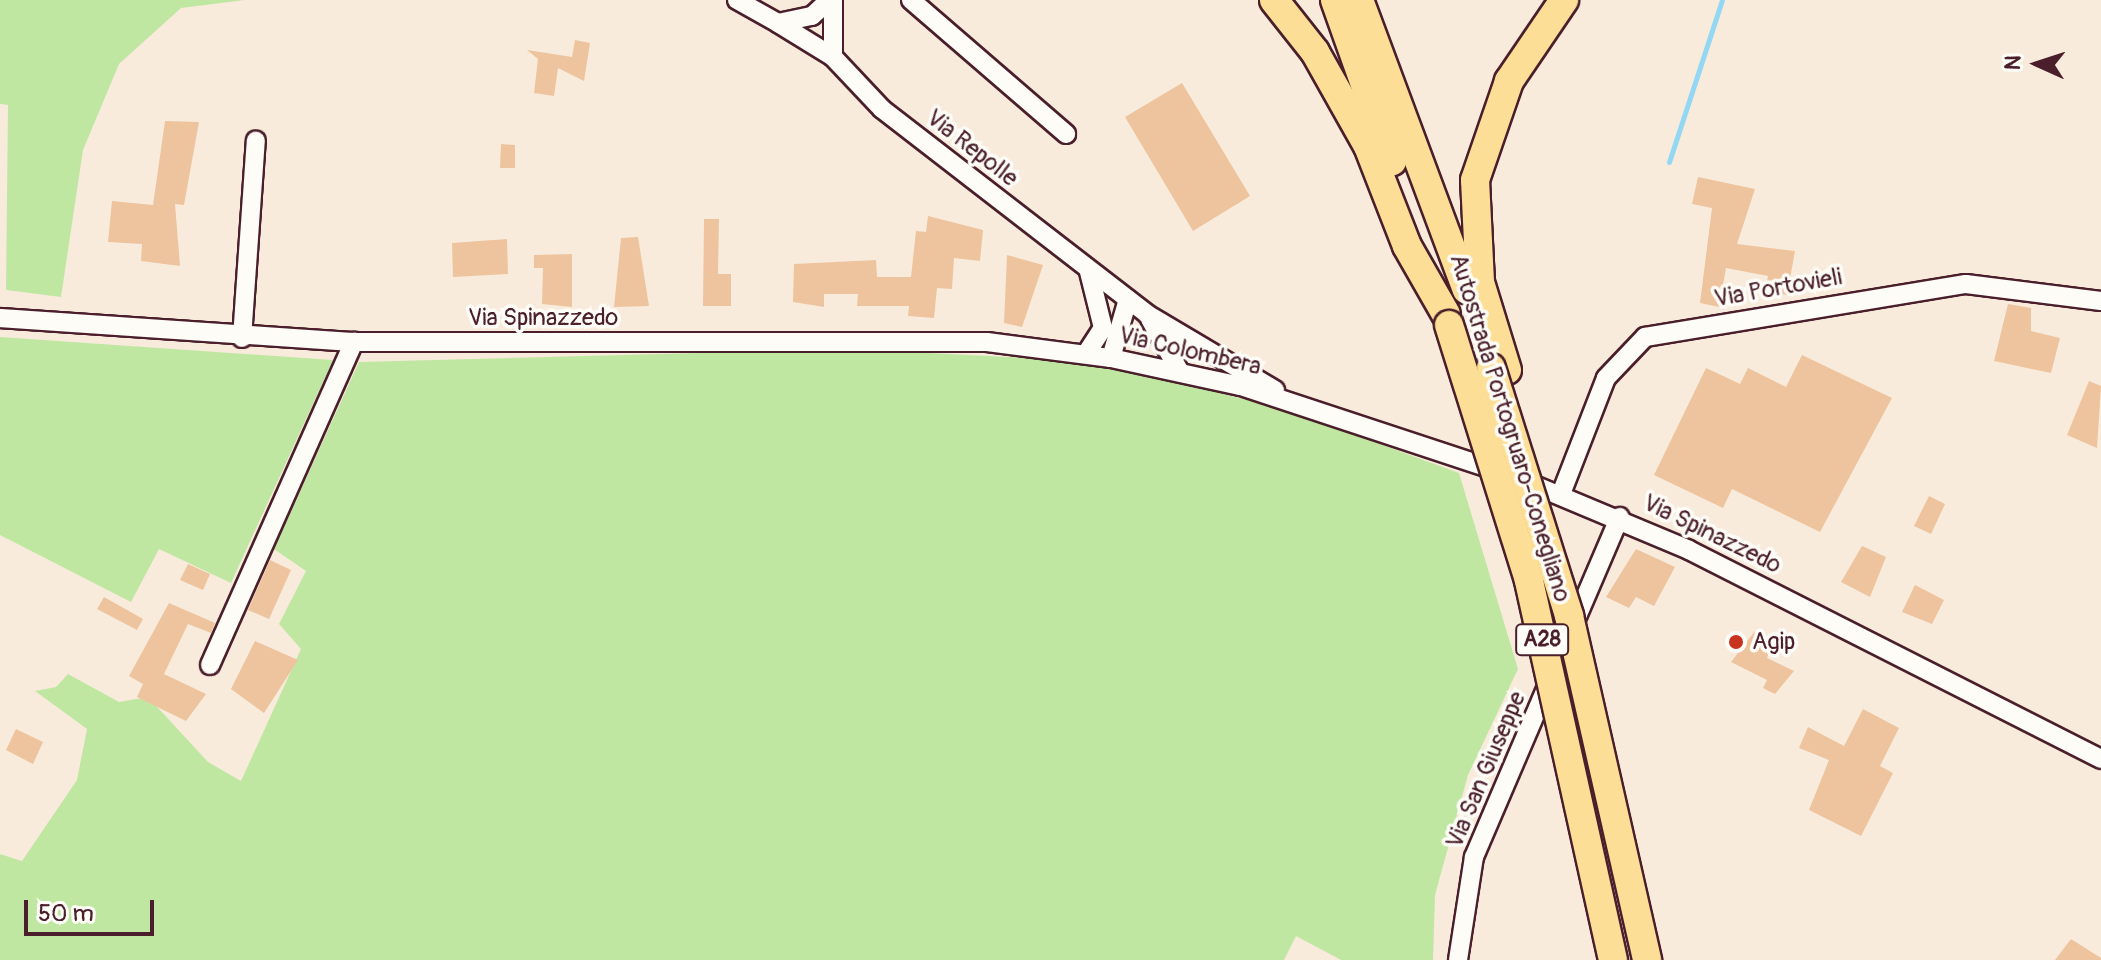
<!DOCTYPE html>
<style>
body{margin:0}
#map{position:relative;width:2101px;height:960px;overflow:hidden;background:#f8ebdc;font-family:Pangolin,sans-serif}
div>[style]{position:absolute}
.green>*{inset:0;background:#c0e7a2}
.stream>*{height:5px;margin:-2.5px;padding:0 2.5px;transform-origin:2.5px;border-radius:2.5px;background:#92d7f3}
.building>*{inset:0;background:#eec49e}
.roads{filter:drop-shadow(2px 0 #4a1f2b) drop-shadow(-2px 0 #4a1f2b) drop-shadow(0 2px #4a1f2b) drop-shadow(0 -2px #4a1f2b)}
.minor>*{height:18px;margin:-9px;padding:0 9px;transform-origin:9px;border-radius:9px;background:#fdfcf7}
.highway>*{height:28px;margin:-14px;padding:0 14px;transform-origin:14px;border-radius:14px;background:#fcde96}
.bridges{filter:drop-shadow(2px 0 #4a1f2b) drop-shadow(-2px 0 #4a1f2b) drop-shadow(0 2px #4a1f2b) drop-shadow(0 -2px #4a1f2b)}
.highway-bridge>*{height:28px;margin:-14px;padding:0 14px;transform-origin:14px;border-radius:14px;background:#fcde96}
.dots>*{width:22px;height:22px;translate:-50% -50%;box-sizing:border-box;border:4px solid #fdfcf7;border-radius:50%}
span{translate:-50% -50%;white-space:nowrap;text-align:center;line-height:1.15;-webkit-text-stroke:7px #fdfcf7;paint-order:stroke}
.shield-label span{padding:2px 6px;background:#fdfcf7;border:2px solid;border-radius:6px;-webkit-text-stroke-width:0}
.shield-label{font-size:22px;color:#4a1f2b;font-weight:700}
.street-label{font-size:24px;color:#4a1f2b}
.poi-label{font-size:24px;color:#4a1f2b}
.left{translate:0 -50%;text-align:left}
.north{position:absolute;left:1997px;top:24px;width:80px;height:80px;-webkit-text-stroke:6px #fdfcf7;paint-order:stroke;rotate:273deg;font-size:22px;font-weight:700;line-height:32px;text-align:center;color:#4a1f2b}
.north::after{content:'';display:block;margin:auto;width:28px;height:36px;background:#4a1f2b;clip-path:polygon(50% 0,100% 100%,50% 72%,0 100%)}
.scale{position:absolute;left:24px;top:900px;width:130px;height:36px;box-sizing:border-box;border:4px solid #4a1f2b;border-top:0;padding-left:10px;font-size:24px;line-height:28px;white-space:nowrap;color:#4a1f2b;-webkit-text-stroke:6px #fdfcf7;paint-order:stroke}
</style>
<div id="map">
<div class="green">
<i style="clip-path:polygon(0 0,245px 0,181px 8px,119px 64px,83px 150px,61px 297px,6px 290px,8px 105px,0 104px)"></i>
<i style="clip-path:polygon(0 337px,333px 360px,231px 583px,159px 549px,131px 602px,0 535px)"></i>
<i style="clip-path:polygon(849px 349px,1089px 361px,1284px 409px,1459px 473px,1518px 669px,1468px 775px,1435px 895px,1433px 960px,1341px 960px,1296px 936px,1284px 960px,0 960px,0 854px,22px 861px,77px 780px,87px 729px,35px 691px,56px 687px,68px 674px,119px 702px,148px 697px,208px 762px,241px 781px,301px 649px,279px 624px,306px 571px,274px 549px,359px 362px)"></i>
</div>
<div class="stream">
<i style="left:1669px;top:162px;width:170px;rotate:-71.9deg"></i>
</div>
<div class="building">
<i style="clip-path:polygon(575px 40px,590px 43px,584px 81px,558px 68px,554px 96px,534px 93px,538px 59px,527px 50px,572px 57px)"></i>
<i style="clip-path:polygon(1182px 83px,1250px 196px,1193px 231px,1125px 117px)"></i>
<i style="clip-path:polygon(165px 121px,199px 122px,184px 205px,175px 204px,180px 266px,141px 261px,142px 244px,108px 242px,112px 201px,153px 205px)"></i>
<i style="clip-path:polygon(501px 144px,515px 145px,515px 168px,500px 168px)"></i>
<i style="clip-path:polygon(1698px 177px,1755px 189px,1737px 244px,1795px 251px,1787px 295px,1765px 291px,1768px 276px,1726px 268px,1719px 307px,1700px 303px,1712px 208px,1692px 204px)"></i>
<i style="clip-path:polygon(928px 216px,983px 230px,980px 261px,954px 258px,952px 289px,937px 288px,934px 318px,908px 316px,909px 306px,857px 306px,858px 294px,824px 294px,824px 307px,793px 302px,794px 264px,876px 260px,877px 277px,911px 277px,916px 231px,926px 232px)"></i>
<i style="clip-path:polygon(704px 219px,719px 219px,718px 274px,731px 274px,731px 306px,703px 306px)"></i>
<i style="clip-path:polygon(638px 237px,649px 306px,614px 307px,621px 238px)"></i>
<i style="clip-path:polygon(507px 239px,508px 274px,453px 277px,452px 243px)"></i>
<i style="clip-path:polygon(572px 254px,572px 307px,542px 304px,543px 268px,534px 268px,534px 255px)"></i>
<i style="clip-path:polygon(1007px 255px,1043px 265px,1022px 327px,1004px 323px)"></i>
<i style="clip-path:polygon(2008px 304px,2031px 308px,2031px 331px,2060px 338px,2051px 373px,1994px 361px)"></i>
<i style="clip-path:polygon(1802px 355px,1892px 398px,1820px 532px,1732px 489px,1723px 508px,1654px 475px,1706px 368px,1740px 384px,1748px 368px,1786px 387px)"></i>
<i style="clip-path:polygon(2089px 381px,2101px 386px,2097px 448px,2067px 435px)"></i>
<i style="clip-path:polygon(1929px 496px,1945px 504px,1931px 534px,1914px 526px)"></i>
<i style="clip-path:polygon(1862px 546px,1886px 557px,1870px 597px,1841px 582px)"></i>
<i style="clip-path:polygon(1636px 549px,1675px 567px,1654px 606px,1636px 597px,1629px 608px,1606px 597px)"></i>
<i style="clip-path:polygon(270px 560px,291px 570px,269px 619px,248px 610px)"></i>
<i style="clip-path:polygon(188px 564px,210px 574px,203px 590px,180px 580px)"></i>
<i style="clip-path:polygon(1915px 585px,1944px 600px,1932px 624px,1902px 612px)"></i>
<i style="clip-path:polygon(104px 597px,143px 619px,137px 630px,97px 609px)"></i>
<i style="clip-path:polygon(169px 603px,215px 623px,211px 633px,188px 624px,164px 674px,206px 694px,186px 721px,137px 697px,143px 684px,129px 676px)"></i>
<i style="clip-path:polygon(1755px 631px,1775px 640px,1767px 658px,1794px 671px,1775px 694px,1763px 688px,1767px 680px,1731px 662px)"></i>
<i style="clip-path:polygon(255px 641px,298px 660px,264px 713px,231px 689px)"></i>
<i style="clip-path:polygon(1863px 709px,1899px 728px,1880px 766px,1893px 773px,1861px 836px,1809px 810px,1829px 760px,1799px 748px,1808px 727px,1844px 746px)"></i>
<i style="clip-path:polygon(16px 729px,43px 742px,33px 764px,6px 750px)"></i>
<i style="clip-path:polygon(2071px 939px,2101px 958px,2101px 960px,2055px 960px)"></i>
</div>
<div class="roads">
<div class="minor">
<i style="left:737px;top:0;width:47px;rotate:29.3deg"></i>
<i style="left:778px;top:23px;width:35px;rotate:-12deg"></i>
<i style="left:812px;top:16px;width:23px;rotate:-43deg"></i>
<i style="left:911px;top:0;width:205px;rotate:40.8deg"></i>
<i style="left:778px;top:23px;width:65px;rotate:31.7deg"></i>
<i style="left:833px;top:57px;width:71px;rotate:46.7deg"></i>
<i style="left:882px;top:109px;width:335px;rotate:37.7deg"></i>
<i style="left:1147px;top:314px;width:149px;rotate:30.7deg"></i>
<i style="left:833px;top:57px;width:57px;rotate:-90deg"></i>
<i style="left:0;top:318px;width:355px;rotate:3.9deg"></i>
<i style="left:354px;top:342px;width:633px"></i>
<i style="left:987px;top:342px;width:125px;rotate:7.4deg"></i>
<i style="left:1111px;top:358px;width:133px;rotate:12.2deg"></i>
<i style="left:1241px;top:386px;width:271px;rotate:18.3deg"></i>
<i style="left:1150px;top:319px;width:61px;rotate:60.5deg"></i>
<i style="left:242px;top:338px;width:198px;rotate:-86deg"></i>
<i style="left:1086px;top:354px;width:31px;rotate:-57deg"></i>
<i style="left:1103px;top:328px;width:58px;rotate:-104deg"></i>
<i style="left:1111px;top:358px;width:61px;rotate:-73.9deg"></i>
<i style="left:1522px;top:480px;width:181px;rotate:22.7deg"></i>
<i style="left:1689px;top:550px;width:462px;rotate:26.9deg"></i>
<i style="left:1561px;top:494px;width:124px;rotate:-68.8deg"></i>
<i style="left:1606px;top:378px;width:57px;rotate:-46.4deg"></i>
<i style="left:1645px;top:337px;width:325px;rotate:-9.4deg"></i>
<i style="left:1966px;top:284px;width:136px;rotate:7.2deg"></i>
<i style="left:210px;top:665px;width:354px;rotate:-66deg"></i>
<i style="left:1458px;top:960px;width:104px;rotate:-81.2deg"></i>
<i style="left:1474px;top:857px;width:370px;rotate:-66.8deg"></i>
</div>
<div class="highway">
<i style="left:1274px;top:0;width:66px;rotate:51.7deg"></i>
<i style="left:1315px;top:52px;width:108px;rotate:60.6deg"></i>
<i style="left:1368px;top:146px;width:107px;rotate:68.7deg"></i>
<i style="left:1407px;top:246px;width:78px;rotate:60.2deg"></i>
<i style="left:1335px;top:0;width:171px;rotate:70.5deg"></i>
<i style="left:1359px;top:0;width:309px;rotate:69.6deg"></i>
<i style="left:1507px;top:370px;width:92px;rotate:-107.1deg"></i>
<i style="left:1480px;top:282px;width:102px;rotate:-92.8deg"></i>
<i style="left:1475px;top:180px;width:105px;rotate:-71deg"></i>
<i style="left:1509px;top:81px;width:98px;rotate:-55.8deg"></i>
</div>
</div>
<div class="bridges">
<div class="highway-bridge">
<i style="left:1449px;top:325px;width:268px;rotate:72.6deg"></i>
<i style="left:1529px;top:581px;width:388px;rotate:77.5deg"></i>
<i style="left:1491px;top:368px;width:260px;rotate:72.5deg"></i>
<i style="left:1569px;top:616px;width:353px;rotate:77.2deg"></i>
</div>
</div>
<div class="dots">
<i style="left:1736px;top:642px;background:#c8321e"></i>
</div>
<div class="shield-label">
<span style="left:1542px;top:640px">A28</span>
</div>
<div class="street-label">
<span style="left:972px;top:148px;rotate:38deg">Via Repolle</span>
<span style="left:1778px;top:288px;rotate:-10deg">Via Portovieli</span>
<span style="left:543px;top:318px">Via Spinazzedo</span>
<span style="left:1190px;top:351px;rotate:13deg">Via Colombera</span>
<span style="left:1510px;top:428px;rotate:73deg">Autostrada Portogruaro-Conegliano</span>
<span style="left:1712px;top:534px;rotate:26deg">Via Spinazzedo</span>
<span style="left:1486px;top:770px;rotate:-67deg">Via San Giuseppe</span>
</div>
<div class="poi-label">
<span class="left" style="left:1752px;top:642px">Agip</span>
</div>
<div class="north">N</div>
<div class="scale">50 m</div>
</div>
